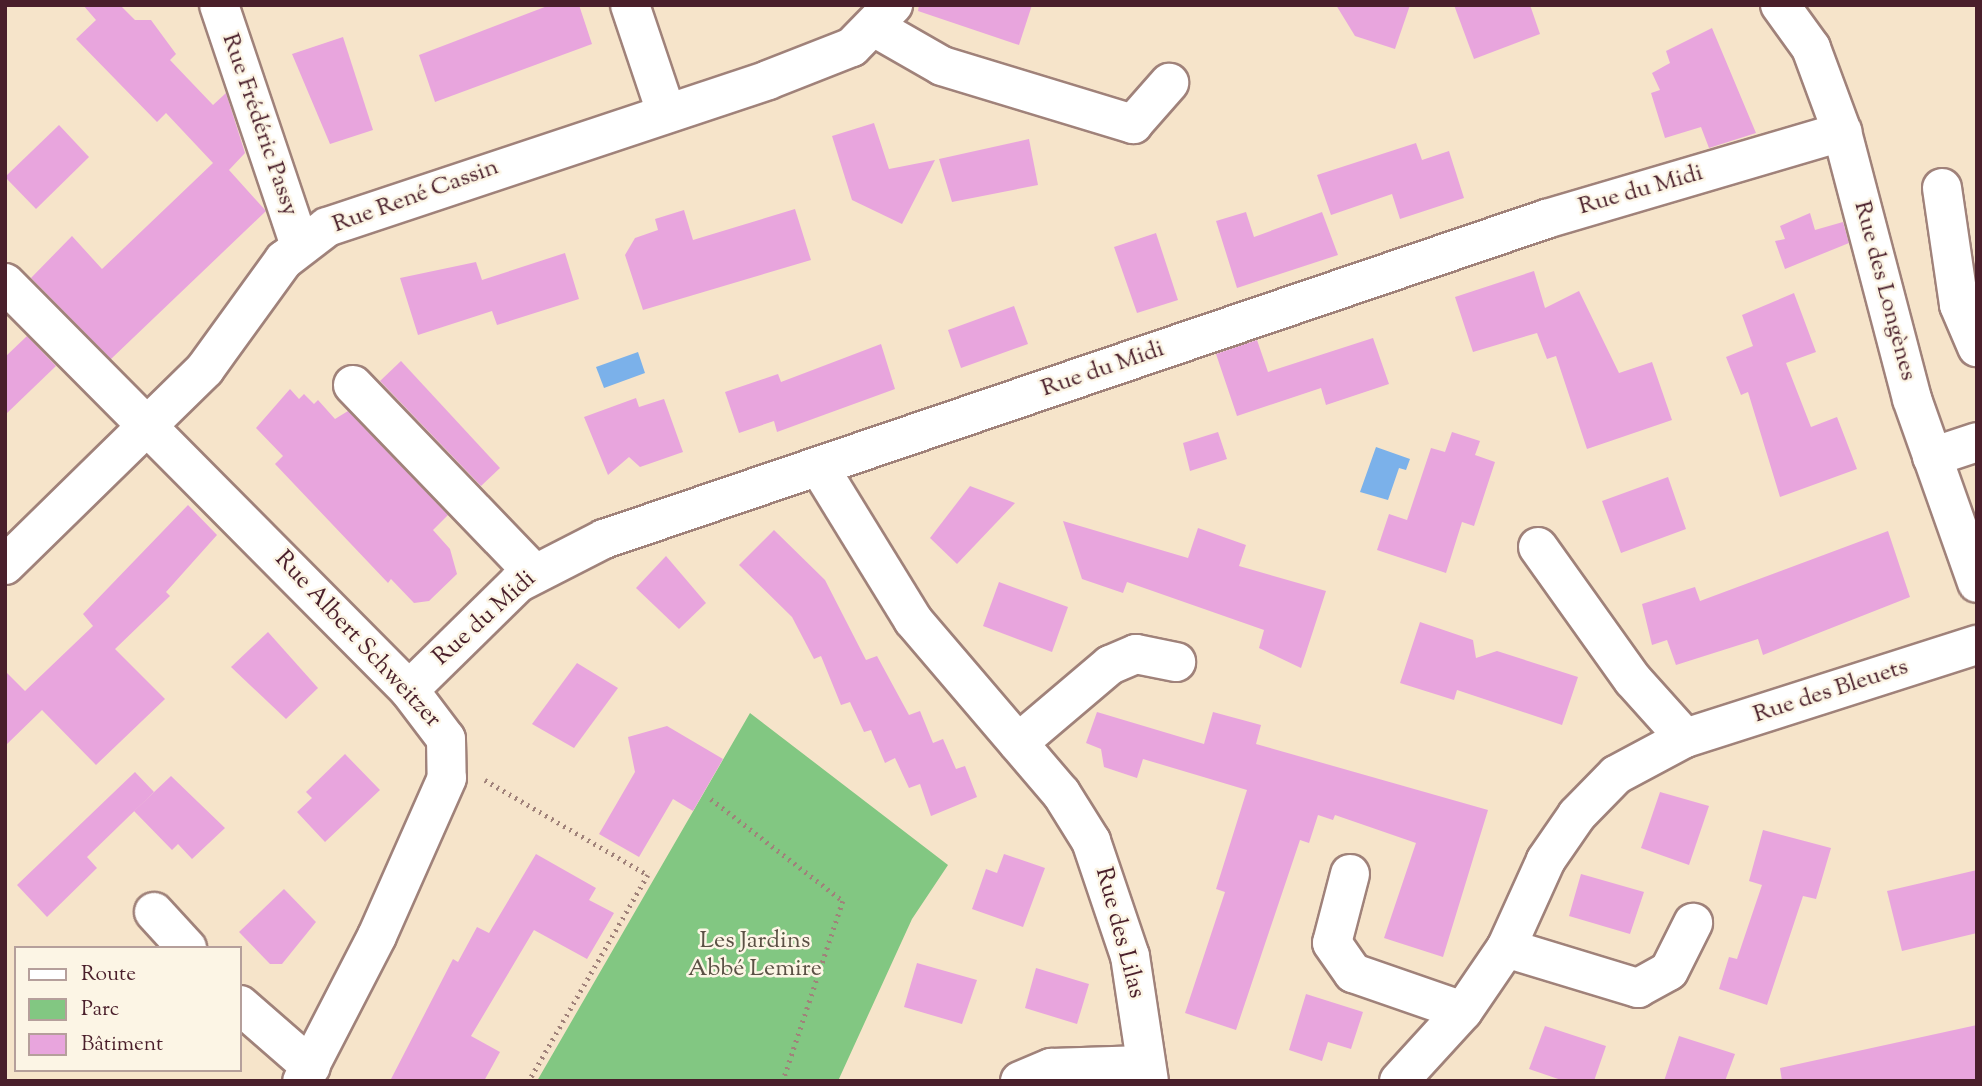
<!DOCTYPE html>
<meta charset="utf-8">
<style>
body{margin:0}
#map{position:relative;width:1982px;height:1086px;overflow:hidden;background:#f6e4ca;font-family:"Sorts Mill Goudy",serif}
div>[style]{position:absolute}
.green>*{inset:0;background:#82c782}
.water>*{inset:0;background:#7bb1ea}
.building>*{inset:0;background:#e8a5dd}
.path>*{height:4.5px;margin-top:-2.25px;transform-origin:0;background:repeating-linear-gradient(90deg,#a0827a 0 2px,transparent 0 7px)}
.roads{filter:drop-shadow(2px 0 #a0827a) drop-shadow(-2px 0 #a0827a) drop-shadow(0 2px #a0827a) drop-shadow(0 -2px #a0827a)}
.minor>*{height:38px;margin:-19px;padding:0 19px;transform-origin:19px;border-radius:19px;background:#fff}
.major>*{height:38px;margin:-19px;padding:0 19px;transform-origin:19px;border-radius:19px;background:#fff}
span{translate:-50% -50%;white-space:nowrap;text-align:center;line-height:1.15;-webkit-text-stroke:5px #fcf5e5;paint-order:stroke}
.street-label{font-size:24px;color:#4a1f2b}
.park-label{font-size:24px;color:#5b5145}
.frame{position:absolute;inset:0;border:7px solid #4a1f2b;pointer-events:none}
.legend{position:absolute;left:14px;top:946px;width:228px;height:126px;box-sizing:border-box;background:#fcf5e5;border:2px solid #b59f9b;margin:0;padding:9px 12px;list-style:none;font-size:21px;color:#4a1f2b}
.legend li{display:flex;align-items:center;gap:14px;height:35px}
.legend b{width:35px;border:2px solid #b59f9b}
</style>
<div id="map">
<div class="green">
<i style="clip-path:polygon(750px 713px,948px 865px,912px 919px,838px 1081px,537px 1081px)"></i>
</div>
<div class="water">
<i style="clip-path:polygon(638px 352px,645px 373px,604px 388px,596px 367px)"></i>
<i style="clip-path:polygon(1376px 447px,1410px 459px,1406px 470px,1399px 468px,1388px 500px,1360px 492px)"></i>
</div>
<div class="building">
<i style="clip-path:polygon(83px 5px,120px 5px,135px 20px,151px 20px,176px 54px,170px 60px,213px 105px,226px 93px,245px 153px,229px 170px,266px 211px,111px 359px,31px 278px,72px 236px,102px 269px,213px 163px,166px 113px,157px 122px,76px 39px,96px 20px)"></i>
<i style="clip-path:polygon(550px 5px,579px 5px,592px 44px,435px 102px,419px 55px)"></i>
<i style="clip-path:polygon(919px 5px,1032px 5px,1019px 45px,918px 11px)"></i>
<i style="clip-path:polygon(1336px 5px,1410px 5px,1395px 49px,1355px 36px)"></i>
<i style="clip-path:polygon(1454px 5px,1530px 5px,1540px 34px,1474px 59px)"></i>
<i style="clip-path:polygon(1712px 28px,1756px 133px,1709px 148px,1701px 127px,1665px 138px,1651px 93px,1660px 90px,1652px 73px,1670px 63px,1666px 51px)"></i>
<i style="clip-path:polygon(343px 37px,373px 130px,330px 144px,292px 54px)"></i>
<i style="clip-path:polygon(874px 123px,889px 169px,935px 160px,902px 224px,852px 200px,832px 136px)"></i>
<i style="clip-path:polygon(59px 125px,89px 157px,36px 209px,5px 177px)"></i>
<i style="clip-path:polygon(1029px 139px,1038px 185px,952px 202px,939px 159px)"></i>
<i style="clip-path:polygon(1416px 143px,1422px 160px,1449px 151px,1464px 198px,1400px 219px,1392px 194px,1331px 215px,1317px 175px)"></i>
<i style="clip-path:polygon(795px 209px,811px 260px,643px 310px,625px 255px,635px 238px,658px 230px,655px 219px,684px 210px,693px 240px)"></i>
<i style="clip-path:polygon(1246px 212px,1254px 237px,1322px 212px,1338px 255px,1237px 288px,1216px 221px)"></i>
<i style="clip-path:polygon(1810px 213px,1815px 230px,1843px 222px,1849px 243px,1785px 269px,1775px 241px,1785px 239px,1780px 226px)"></i>
<i style="clip-path:polygon(1156px 233px,1178px 300px,1137px 313px,1114px 247px)"></i>
<i style="clip-path:polygon(565px 253px,579px 299px,497px 325px,492px 311px,418px 335px,400px 278px,476px 262px,482px 280px)"></i>
<i style="clip-path:polygon(1534px 271px,1545px 308px,1579px 291px,1619px 373px,1652px 362px,1672px 420px,1587px 449px,1556px 356px,1547px 359px,1537px 333px,1473px 352px,1455px 297px)"></i>
<i style="clip-path:polygon(1794px 293px,1816px 352px,1786px 363px,1811px 427px,1837px 417px,1857px 469px,1780px 497px,1748px 392px,1741px 395px,1726px 357px,1753px 346px,1742px 315px)"></i>
<i style="clip-path:polygon(1014px 306px,1028px 344px,961px 368px,948px 330px)"></i>
<i style="clip-path:polygon(27px 336px,56px 366px,5px 415px,5px 357px)"></i>
<i style="clip-path:polygon(1373px 338px,1389px 384px,1326px 405px,1321px 388px,1237px 416px,1216px 354px,1257px 340px,1268px 372px)"></i>
<i style="clip-path:polygon(881px 344px,895px 389px,777px 432px,774px 421px,739px 433px,725px 392px,778px 374px,781px 382px)"></i>
<i style="clip-path:polygon(401px 361px,500px 468px,481px 486px,380px 381px)"></i>
<i style="clip-path:polygon(290px 389px,299px 399px,304px 394px,314px 404px,318px 400px,335px 419px,348px 411px,448px 515px,433px 530px,450px 549px,457px 574px,429px 601px,414px 603px,391px 579px,388px 583px,275px 464px,283px 456px,256px 428px)"></i>
<i style="clip-path:polygon(636px 398px,639px 407px,664px 399px,683px 452px,640px 467px,629px 457px,608px 475px,584px 417px)"></i>
<i style="clip-path:polygon(1218px 432px,1227px 459px,1190px 471px,1183px 443px)"></i>
<i style="clip-path:polygon(1452px 432px,1480px 441px,1475px 455px,1495px 462px,1474px 526px,1462px 522px,1446px 573px,1377px 550px,1389px 514px,1407px 520px,1431px 448px,1445px 452px)"></i>
<i style="clip-path:polygon(1668px 477px,1686px 529px,1621px 553px,1602px 501px)"></i>
<i style="clip-path:polygon(970px 486px,1015px 503px,957px 564px,930px 538px)"></i>
<i style="clip-path:polygon(188px 505px,217px 535px,166px 592px,170px 596px,115px 649px,165px 699px,96px 765px,42px 710px,5px 746px,5px 671px,25px 691px,93px 626px,83px 614px)"></i>
<i style="clip-path:polygon(1063px 521px,1188px 558px,1198px 528px,1246px 545px,1239px 566px,1326px 591px,1301px 668px,1259px 648px,1264px 630px,1127px 582px,1123px 593px,1082px 579px)"></i>
<i style="clip-path:polygon(774px 530px,825px 580px,866px 660px,877px 656px,909px 715px,920px 711px,933px 743px,943px 739px,956px 769px,965px 766px,977px 797px,931px 816px,920px 784px,909px 788px,895px 758px,885px 763px,871px 730px,864px 732px,850px 702px,841px 705px,821px 656px,814px 659px,792px 617px,739px 565px)"></i>
<i style="clip-path:polygon(1888px 531px,1910px 597px,1763px 655px,1758px 639px,1676px 665px,1667px 640px,1652px 645px,1642px 604px,1695px 587px,1700px 601px)"></i>
<i style="clip-path:polygon(666px 556px,706px 603px,679px 629px,636px 588px)"></i>
<i style="clip-path:polygon(999px 582px,1068px 607px,1052px 652px,983px 626px)"></i>
<i style="clip-path:polygon(1420px 622px,1473px 640px,1476px 658px,1497px 651px,1578px 677px,1562px 725px,1457px 690px,1454px 700px,1400px 683px)"></i>
<i style="clip-path:polygon(268px 632px,318px 688px,286px 719px,231px 667px)"></i>
<i style="clip-path:polygon(577px 663px,618px 688px,574px 748px,532px 724px)"></i>
<i style="clip-path:polygon(1097px 712px,1204px 744px,1213px 712px,1261px 725px,1256px 744px,1488px 810px,1443px 957px,1384px 938px,1416px 843px,1335px 815px,1333px 820px,1318px 815px,1309px 843px,1300px 840px,1236px 1030px,1185px 1013px,1225px 892px,1216px 889px,1247px 790px,1143px 759px,1137px 778px,1104px 767px,1101px 749px,1086px 743px)"></i>
<i style="clip-path:polygon(667px 726px,723px 759px,693px 811px,673px 799px,639px 857px,599px 834px,635px 772px,628px 737px)"></i>
<i style="clip-path:polygon(345px 754px,380px 790px,325px 842px,297px 812px,312px 798px,306px 792px)"></i>
<i style="clip-path:polygon(135px 772px,154px 792px,87px 857px,97px 868px,47px 917px,17px 885px)"></i>
<i style="clip-path:polygon(171px 776px,225px 828px,192px 859px,178px 844px,172px 850px,134px 811px)"></i>
<i style="clip-path:polygon(1660px 792px,1709px 806px,1689px 865px,1641px 848px)"></i>
<i style="clip-path:polygon(1763px 830px,1831px 848px,1816px 899px,1803px 896px,1767px 1005px,1719px 989px,1729px 957px,1737px 959px,1762px 885px,1749px 881px)"></i>
<i style="clip-path:polygon(536px 854px,596px 888px,589px 900px,614px 913px,587px 959px,534px 930px,471px 1036px,500px 1052px,484px 1081px,390px 1081px,453px 959px,458px 962px,477px 927px,489px 933px)"></i>
<i style="clip-path:polygon(1004px 854px,1045px 868px,1023px 927px,972px 909px,986px 869px,997px 873px)"></i>
<i style="clip-path:polygon(1977px 870px,1977px 933px,1902px 951px,1887px 891px)"></i>
<i style="clip-path:polygon(1581px 874px,1644px 892px,1630px 934px,1569px 916px)"></i>
<i style="clip-path:polygon(284px 889px,316px 922px,282px 964px,270px 964px,239px 932px)"></i>
<i style="clip-path:polygon(917px 963px,977px 980px,962px 1024px,904px 1007px)"></i>
<i style="clip-path:polygon(1036px 968px,1089px 984px,1077px 1024px,1025px 1008px)"></i>
<i style="clip-path:polygon(1306px 994px,1363px 1012px,1351px 1049px,1328px 1042px,1322px 1061px,1289px 1050px)"></i>
<i style="clip-path:polygon(1977px 1025px,1977px 1081px,1782px 1081px,1780px 1068px)"></i>
<i style="clip-path:polygon(1545px 1026px,1606px 1046px,1594px 1081px,1564px 1081px,1529px 1069px)"></i>
<i style="clip-path:polygon(1679px 1036px,1735px 1054px,1725px 1081px,1664px 1081px)"></i>
</div>
<div class="path">
<i style="left:485px;top:780px;width:189px;rotate:30.2deg"></i>
<i style="left:648px;top:875px;width:238px;rotate:120deg"></i>
<i style="left:711px;top:799px;width:167px;rotate:37.7deg"></i>
<i style="left:843px;top:901px;width:190px;rotate:108.4deg"></i>
</div>
<div class="roads">
<div class="minor">
<i style="left:219px;top:5px;width:253px;rotate:71.4deg"></i>
<i style="left:630px;top:5px;width:113px;rotate:71.4deg"></i>
<i style="left:874px;top:27px;width:78px;rotate:29.8deg"></i>
<i style="left:942px;top:66px;width:200px;rotate:16.9deg"></i>
<i style="left:1133px;top:124px;width:55px;rotate:-48.7deg"></i>
<i style="left:1942px;top:188px;width:118px;rotate:81.7deg"></i>
<i style="left:1959px;top:305px;width:46px;rotate:66.8deg"></i>
<i style="left:5px;top:283px;width:573px;rotate:45.21deg"></i>
<i style="left:409px;top:690px;width:61px;rotate:52.9deg"></i>
<i style="left:446px;top:739px;width:39px;rotate:89deg"></i>
<i style="left:447px;top:778px;width:173px;rotate:113.9deg"></i>
<i style="left:377px;top:936px;width:163px;rotate:117.3deg"></i>
<i style="left:353px;top:385px;width:260px;rotate:46.1deg"></i>
<i style="left:1932px;top:457px;width:47px;rotate:-18.4deg"></i>
<i style="left:819px;top:467px;width:180px;rotate:58.4deg"></i>
<i style="left:913px;top:620px;width:228px;rotate:49.5deg"></i>
<i style="left:1061px;top:793px;width:57px;rotate:58deg"></i>
<i style="left:1091px;top:841px;width:121px;rotate:71.3deg"></i>
<i style="left:1130px;top:956px;width:126px;rotate:81.4deg"></i>
<i style="left:1538px;top:547px;width:163px;rotate:54.5deg"></i>
<i style="left:1633px;top:680px;width:78px;rotate:48.1deg"></i>
<i style="left:1685px;top:738px;width:306px;rotate:-17.7deg"></i>
<i style="left:5px;top:565px;width:280px;rotate:-44.4deg"></i>
<i style="left:205px;top:369px;width:135px;rotate:-54.1deg"></i>
<i style="left:284px;top:260px;width:54px;rotate:-37.5deg"></i>
<i style="left:327px;top:227px;width:465px;rotate:-18.4deg"></i>
<i style="left:768px;top:80px;width:90px;rotate:-21.4deg"></i>
<i style="left:852px;top:47px;width:59px;rotate:-45.7deg"></i>
<i style="left:409px;top:690px;width:153px;rotate:-44.5deg"></i>
<i style="left:518px;top:583px;width:97px;rotate:-27.1deg"></i>
<i style="left:604px;top:539px;width:995px;rotate:-18.76deg"></i>
<i style="left:1546px;top:219px;width:309px;rotate:-16.4deg"></i>
<i style="left:1685px;top:738px;width:78px;rotate:151.8deg"></i>
<i style="left:1616px;top:775px;width:56px;rotate:134.3deg"></i>
<i style="left:1577px;top:815px;width:55px;rotate:124.6deg"></i>
<i style="left:1546px;top:860px;width:97px;rotate:114.4deg"></i>
<i style="left:1506px;top:948px;width:138px;rotate:16.9deg"></i>
<i style="left:1638px;top:988px;width:35px;rotate:-29deg"></i>
<i style="left:1669px;top:971px;width:54px;rotate:-63.4deg"></i>
<i style="left:1018px;top:743px;width:121px;rotate:-40.3deg"></i>
<i style="left:1110px;top:665px;width:28px;rotate:-23deg"></i>
<i style="left:1136px;top:654px;width:41px;rotate:11.3deg"></i>
<i style="left:1350px;top:874px;width:71px;rotate:104.6deg"></i>
<i style="left:1332px;top:943px;width:37px;rotate:55deg"></i>
<i style="left:1353px;top:973px;width:116px;rotate:19.1deg"></i>
<i style="left:1463px;top:1011px;width:76px;rotate:-55.7deg"></i>
<i style="left:154px;top:912px;width:49px;rotate:47.5deg"></i>
<i style="left:240px;top:1005px;width:94px;rotate:41.1deg"></i>
<i style="left:1020px;top:1081px;width:34px;rotate:-23deg"></i>
<i style="left:1051px;top:1068px;width:93px;rotate:-1.8deg"></i>
<i style="left:1399px;top:1081px;width:95px;rotate:-47.6deg"></i>
</div>
<div class="major">
<i style="left:1780px;top:5px;width:53px;rotate:54.2deg"></i>
<i style="left:1811px;top:48px;width:90px;rotate:69.7deg"></i>
<i style="left:1842px;top:132px;width:276px;rotate:75.3deg"></i>
<i style="left:1912px;top:399px;width:195px;rotate:70.5deg"></i>
</div>
</div>
<div class="street-label">
<span style="left:259px;top:125px;rotate:71deg">Rue Frédéric Passy</span>
<span style="left:1641px;top:191px;rotate:-16deg">Rue du Midi</span>
<span style="left:416px;top:197px;rotate:-20deg">Rue René Cassin</span>
<span style="left:1884px;top:291px;rotate:75deg">Rue des Longènes</span>
<span style="left:1103px;top:370px;rotate:-19deg">Rue du Midi</span>
<span style="left:485px;top:619px;rotate:-42deg">Rue du Midi</span>
<span style="left:357px;top:640px;rotate:47deg">Rue Albert Schweitzer</span>
<span style="left:1831px;top:692px;rotate:-18deg">Rue des Bleuets</span>
<span style="left:1119px;top:933px;rotate:75deg">Rue des Lilas</span>
</div>
<div class="park-label">
<span style="left:755px;top:956px">Les Jardins<br>Abbé Lemire</span>
</div>
<div class="frame"></div>
<ul class="legend">
<li><b style="height:9px;background:#fff"></b>Route</li>
<li><b style="height:19px;background:#82c782"></b>Parc</li>
<li><b style="height:19px;background:#e8a5dd"></b>Bâtiment</li>
</ul>
</div>
